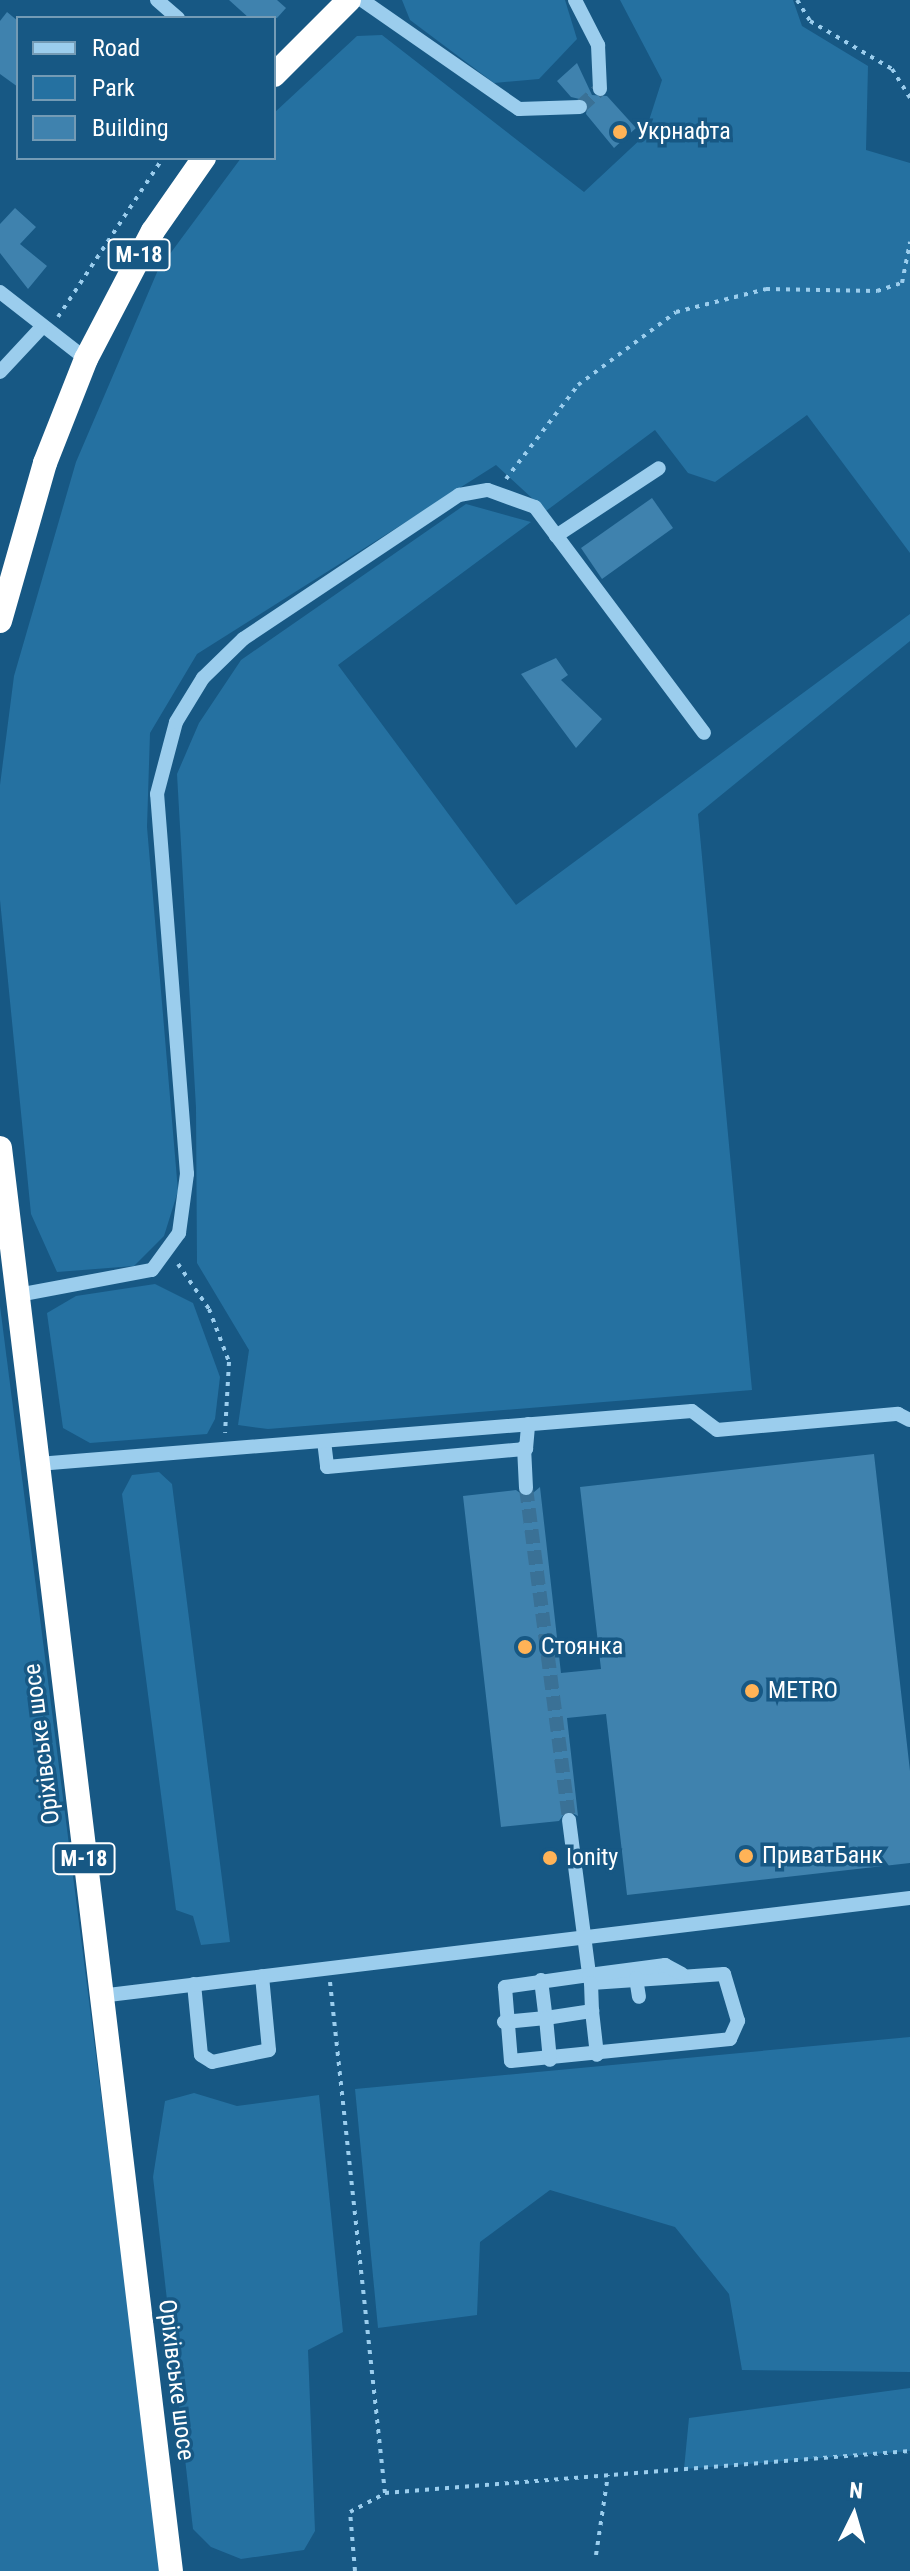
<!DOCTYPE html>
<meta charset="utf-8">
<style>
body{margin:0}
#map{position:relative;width:910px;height:2571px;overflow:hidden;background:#175884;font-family:"Roboto Condensed",sans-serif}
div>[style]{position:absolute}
.green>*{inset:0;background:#2571a1}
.building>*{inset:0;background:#3f82ae}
.minor-tunnel>*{height:14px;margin-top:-7px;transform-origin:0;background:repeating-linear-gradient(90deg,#3a7196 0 14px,transparent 0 21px)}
.path>*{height:4px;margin-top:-2px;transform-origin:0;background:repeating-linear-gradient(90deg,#9bcded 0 4px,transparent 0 10px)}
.minor>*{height:14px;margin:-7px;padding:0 7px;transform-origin:7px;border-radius:7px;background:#9bcded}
.highway>*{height:24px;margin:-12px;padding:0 12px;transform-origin:12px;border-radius:12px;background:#fff}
.dots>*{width:22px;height:22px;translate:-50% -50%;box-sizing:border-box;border:4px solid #175884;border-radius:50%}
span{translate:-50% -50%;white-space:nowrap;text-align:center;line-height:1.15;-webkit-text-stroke:7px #175884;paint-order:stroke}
.shield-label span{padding:2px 6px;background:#175884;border:2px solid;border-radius:6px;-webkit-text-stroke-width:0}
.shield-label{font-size:22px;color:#fff;font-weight:700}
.poi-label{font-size:24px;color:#fff}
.left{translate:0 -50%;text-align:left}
.street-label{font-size:24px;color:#fff}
.legend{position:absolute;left:16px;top:16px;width:260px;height:144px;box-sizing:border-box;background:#175884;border:2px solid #749bb5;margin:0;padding:10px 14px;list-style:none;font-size:24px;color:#fff}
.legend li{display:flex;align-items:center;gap:16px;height:40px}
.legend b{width:40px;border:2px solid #749bb5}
.north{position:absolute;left:814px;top:2475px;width:80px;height:80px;-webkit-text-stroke:6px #175884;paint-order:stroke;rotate:5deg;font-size:22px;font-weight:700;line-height:32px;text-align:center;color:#fff}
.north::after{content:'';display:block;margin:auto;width:28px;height:36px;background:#fff;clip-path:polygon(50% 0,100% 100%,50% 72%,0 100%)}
</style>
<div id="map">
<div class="green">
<i style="clip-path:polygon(402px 0,565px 0,577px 39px,539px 79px,494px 83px,410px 20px)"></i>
<i style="clip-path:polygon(620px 0,793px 0,802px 26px,868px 66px,866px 150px,910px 163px,910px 553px,807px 415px,715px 482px,688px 473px,655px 430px,546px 511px,496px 465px,197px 654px,150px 733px,147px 827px,178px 1191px,164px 1236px,134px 1266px,57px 1272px,31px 1214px,0 900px,0 785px,14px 676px,76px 462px,158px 270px,241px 158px,274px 158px,274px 113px,357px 36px,382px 35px,584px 192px,644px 136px,662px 80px)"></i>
<i style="clip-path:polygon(466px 504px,531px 522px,338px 665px,516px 905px,910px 614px,910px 641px,698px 814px,752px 1390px,268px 1429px,238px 1425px,249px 1350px,197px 1263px,196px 1108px,177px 774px,199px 723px,241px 660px)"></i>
<i style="clip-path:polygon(155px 1284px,193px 1303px,220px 1377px,215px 1419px,207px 1434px,90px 1443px,63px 1428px,47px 1313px,76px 1296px)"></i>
<i style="clip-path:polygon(0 1306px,162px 2571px,0 2571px)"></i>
<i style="clip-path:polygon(159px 1472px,172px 1484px,230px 1942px,201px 1945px,193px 1916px,176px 1910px,122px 1494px,132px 1475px)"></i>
<i style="clip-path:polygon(910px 2037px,910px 2372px,742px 2370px,729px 2294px,675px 2227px,550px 2190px,480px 2242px,477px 2315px,378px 2328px,355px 2089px)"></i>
<i style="clip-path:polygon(194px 2093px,237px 2106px,319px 2095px,343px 2332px,308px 2350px,315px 2531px,304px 2550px,241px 2559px,211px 2547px,193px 2529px,153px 2177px,165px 2101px)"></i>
<i style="clip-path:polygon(910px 2388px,910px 2451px,684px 2469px,689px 2418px)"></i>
</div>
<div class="building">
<i style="clip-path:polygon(229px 0,277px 0,286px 8px,277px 18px,249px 18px)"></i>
<i style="clip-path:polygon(7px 12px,18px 21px,18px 87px,0 74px,0 21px)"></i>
<i style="clip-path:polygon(577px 63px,592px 95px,607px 96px,636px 128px,614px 148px,586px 114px,588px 101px,571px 97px,557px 81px)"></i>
<i style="clip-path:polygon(15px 208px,36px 227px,20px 244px,47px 266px,28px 289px,0 253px,0 224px)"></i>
<i style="clip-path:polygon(652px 498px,673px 528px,602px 579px,581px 548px)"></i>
<i style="clip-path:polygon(556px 658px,568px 675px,561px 680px,602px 719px,576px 748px,521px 674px)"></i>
<i style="clip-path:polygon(874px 1454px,910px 1771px,910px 1863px,627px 1895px,606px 1714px,567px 1718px,578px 1816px,567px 1810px,559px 1821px,501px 1827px,463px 1496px,516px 1490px,527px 1498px,540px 1487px,561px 1673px,601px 1669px,580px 1487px)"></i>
</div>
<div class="minor-tunnel">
<i style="left:580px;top:107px;width:27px;rotate:-42deg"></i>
<i style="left:526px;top:1488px;width:335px;rotate:82.6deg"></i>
</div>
<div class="path">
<i style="left:797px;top:0;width:25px;rotate:58deg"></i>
<i style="left:810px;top:21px;width:95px;rotate:30.3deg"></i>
<i style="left:892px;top:69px;width:34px;rotate:58deg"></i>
<i style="left:58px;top:317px;width:191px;rotate:-56.6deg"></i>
<i style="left:506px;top:479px;width:118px;rotate:-52.5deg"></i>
<i style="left:578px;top:385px;width:122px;rotate:-36.7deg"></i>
<i style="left:676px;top:312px;width:93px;rotate:-14.3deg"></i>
<i style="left:766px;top:289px;width:111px;rotate:1deg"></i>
<i style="left:877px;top:291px;width:26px;rotate:-18deg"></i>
<i style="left:902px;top:283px;width:42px;rotate:-79deg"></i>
<i style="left:178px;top:1264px;width:55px;rotate:55.4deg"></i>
<i style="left:209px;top:1309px;width:57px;rotate:69.3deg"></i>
<i style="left:229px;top:1362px;width:71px;rotate:93.2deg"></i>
<i style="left:330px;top:1982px;width:514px;rotate:83.86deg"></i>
<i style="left:596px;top:2555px;width:81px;rotate:-81.5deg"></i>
<i style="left:355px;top:2571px;width:59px;rotate:-94.8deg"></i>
<i style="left:350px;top:2512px;width:40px;rotate:-28deg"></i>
<i style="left:385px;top:2493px;width:527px;rotate:-4.57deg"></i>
</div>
<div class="minor">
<i style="left:157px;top:0;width:28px;rotate:41deg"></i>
<i style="left:362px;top:0;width:191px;rotate:34.8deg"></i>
<i style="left:519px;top:109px;width:61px;rotate:-1.9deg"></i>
<i style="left:575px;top:0;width:51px;rotate:62.9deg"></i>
<i style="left:598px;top:45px;width:44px;rotate:87.4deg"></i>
<i style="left:0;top:292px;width:109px;rotate:37.9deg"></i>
<i style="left:0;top:372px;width:60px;rotate:-47deg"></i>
<i style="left:556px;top:536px;width:123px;rotate:-33.4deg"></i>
<i style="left:18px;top:1295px;width:136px;rotate:-10.6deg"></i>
<i style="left:152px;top:1270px;width:46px;rotate:-53.9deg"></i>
<i style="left:179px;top:1233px;width:60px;rotate:-82.3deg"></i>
<i style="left:187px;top:1174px;width:381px;rotate:-94.5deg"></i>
<i style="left:157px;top:794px;width:74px;rotate:-75.2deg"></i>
<i style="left:176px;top:722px;width:52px;rotate:-58.5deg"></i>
<i style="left:203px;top:678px;width:56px;rotate:-44.3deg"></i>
<i style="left:243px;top:639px;width:260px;rotate:-33.7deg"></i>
<i style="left:459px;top:495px;width:29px;rotate:-10deg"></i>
<i style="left:488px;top:490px;width:50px;rotate:19.9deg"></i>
<i style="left:535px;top:507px;width:282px;rotate:53.2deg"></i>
<i style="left:324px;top:1441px;width:26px;rotate:83deg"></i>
<i style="left:327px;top:1467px;width:200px;rotate:-5.2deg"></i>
<i style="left:526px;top:1449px;width:25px;rotate:-85deg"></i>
<i style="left:524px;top:1447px;width:41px;rotate:87.2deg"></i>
<i style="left:38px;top:1464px;width:656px;rotate:-4.63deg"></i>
<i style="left:692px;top:1411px;width:31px;rotate:37deg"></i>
<i style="left:717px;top:1430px;width:182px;rotate:-5.1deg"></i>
<i style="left:898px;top:1414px;width:13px;rotate:27deg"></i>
<i style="left:569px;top:1820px;width:156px;rotate:82.6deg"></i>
<i style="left:589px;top:1975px;width:85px;rotate:171.9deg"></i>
<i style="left:505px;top:1987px;width:74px;rotate:85.4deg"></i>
<i style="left:511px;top:2061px;width:220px;rotate:-5.7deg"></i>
<i style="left:730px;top:2039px;width:20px;rotate:-66deg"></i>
<i style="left:738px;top:2021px;width:49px;rotate:-106.6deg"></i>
<i style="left:724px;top:1974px;width:133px;rotate:176.1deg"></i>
<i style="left:591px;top:1983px;width:8px;rotate:-104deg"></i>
<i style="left:589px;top:1975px;width:77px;rotate:-7.5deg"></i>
<i style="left:665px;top:1965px;width:19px;rotate:28deg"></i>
<i style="left:636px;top:1978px;width:19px;rotate:81deg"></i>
<i style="left:541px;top:1980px;width:38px;rotate:83deg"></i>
<i style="left:546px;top:2018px;width:47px;rotate:-8.7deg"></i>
<i style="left:592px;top:2011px;width:28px;rotate:-92deg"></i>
<i style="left:194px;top:1984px;width:71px;rotate:84.4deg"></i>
<i style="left:201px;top:2055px;width:13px;rotate:32deg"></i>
<i style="left:212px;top:2062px;width:58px;rotate:-11.9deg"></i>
<i style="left:269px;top:2050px;width:74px;rotate:-95.4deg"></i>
<i style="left:100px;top:1996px;width:816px;rotate:-6.9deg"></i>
<i style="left:592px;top:2011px;width:44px;rotate:83.5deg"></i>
<i style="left:504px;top:2022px;width:42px;rotate:-5.4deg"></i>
<i style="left:546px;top:2018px;width:42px;rotate:84.6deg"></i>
</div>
<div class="highway">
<i style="left:274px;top:75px;width:106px;rotate:-45deg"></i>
<i style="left:0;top:621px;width:164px;rotate:-74.1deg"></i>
<i style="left:45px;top:463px;width:112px;rotate:-68.5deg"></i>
<i style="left:86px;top:359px;width:144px;rotate:-62.4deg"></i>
<i style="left:153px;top:231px;width:89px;rotate:-55.1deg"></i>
<i style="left:0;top:1148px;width:1433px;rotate:83.15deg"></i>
</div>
<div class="dots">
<i style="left:620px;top:132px;background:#ffb357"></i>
<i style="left:525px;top:1647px;background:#ffb357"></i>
<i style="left:752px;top:1691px;background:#ffb357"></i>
<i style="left:746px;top:1856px;background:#ffb357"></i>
<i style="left:550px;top:1858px;background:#ffb357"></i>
</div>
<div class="shield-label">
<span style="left:139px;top:255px">М-18</span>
<span style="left:84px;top:1859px">М-18</span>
</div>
<div class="poi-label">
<span class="left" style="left:636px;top:132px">Укрнафта</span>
<span class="left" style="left:541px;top:1647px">Стоянка</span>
<span class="left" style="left:768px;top:1691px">METRO</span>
<span class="left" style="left:762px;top:1856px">ПриватБанк</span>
<span class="left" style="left:566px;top:1858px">Ionity</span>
</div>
<div class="street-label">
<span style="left:42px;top:1744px;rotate:-97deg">Оріхівське шосе</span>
<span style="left:176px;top:2380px;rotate:83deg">Оріхівське шосе</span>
</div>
<ul class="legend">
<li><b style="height:10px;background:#9bcded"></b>Road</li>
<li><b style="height:22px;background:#2571a1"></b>Park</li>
<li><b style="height:22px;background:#3f82ae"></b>Building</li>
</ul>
<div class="north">N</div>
</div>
